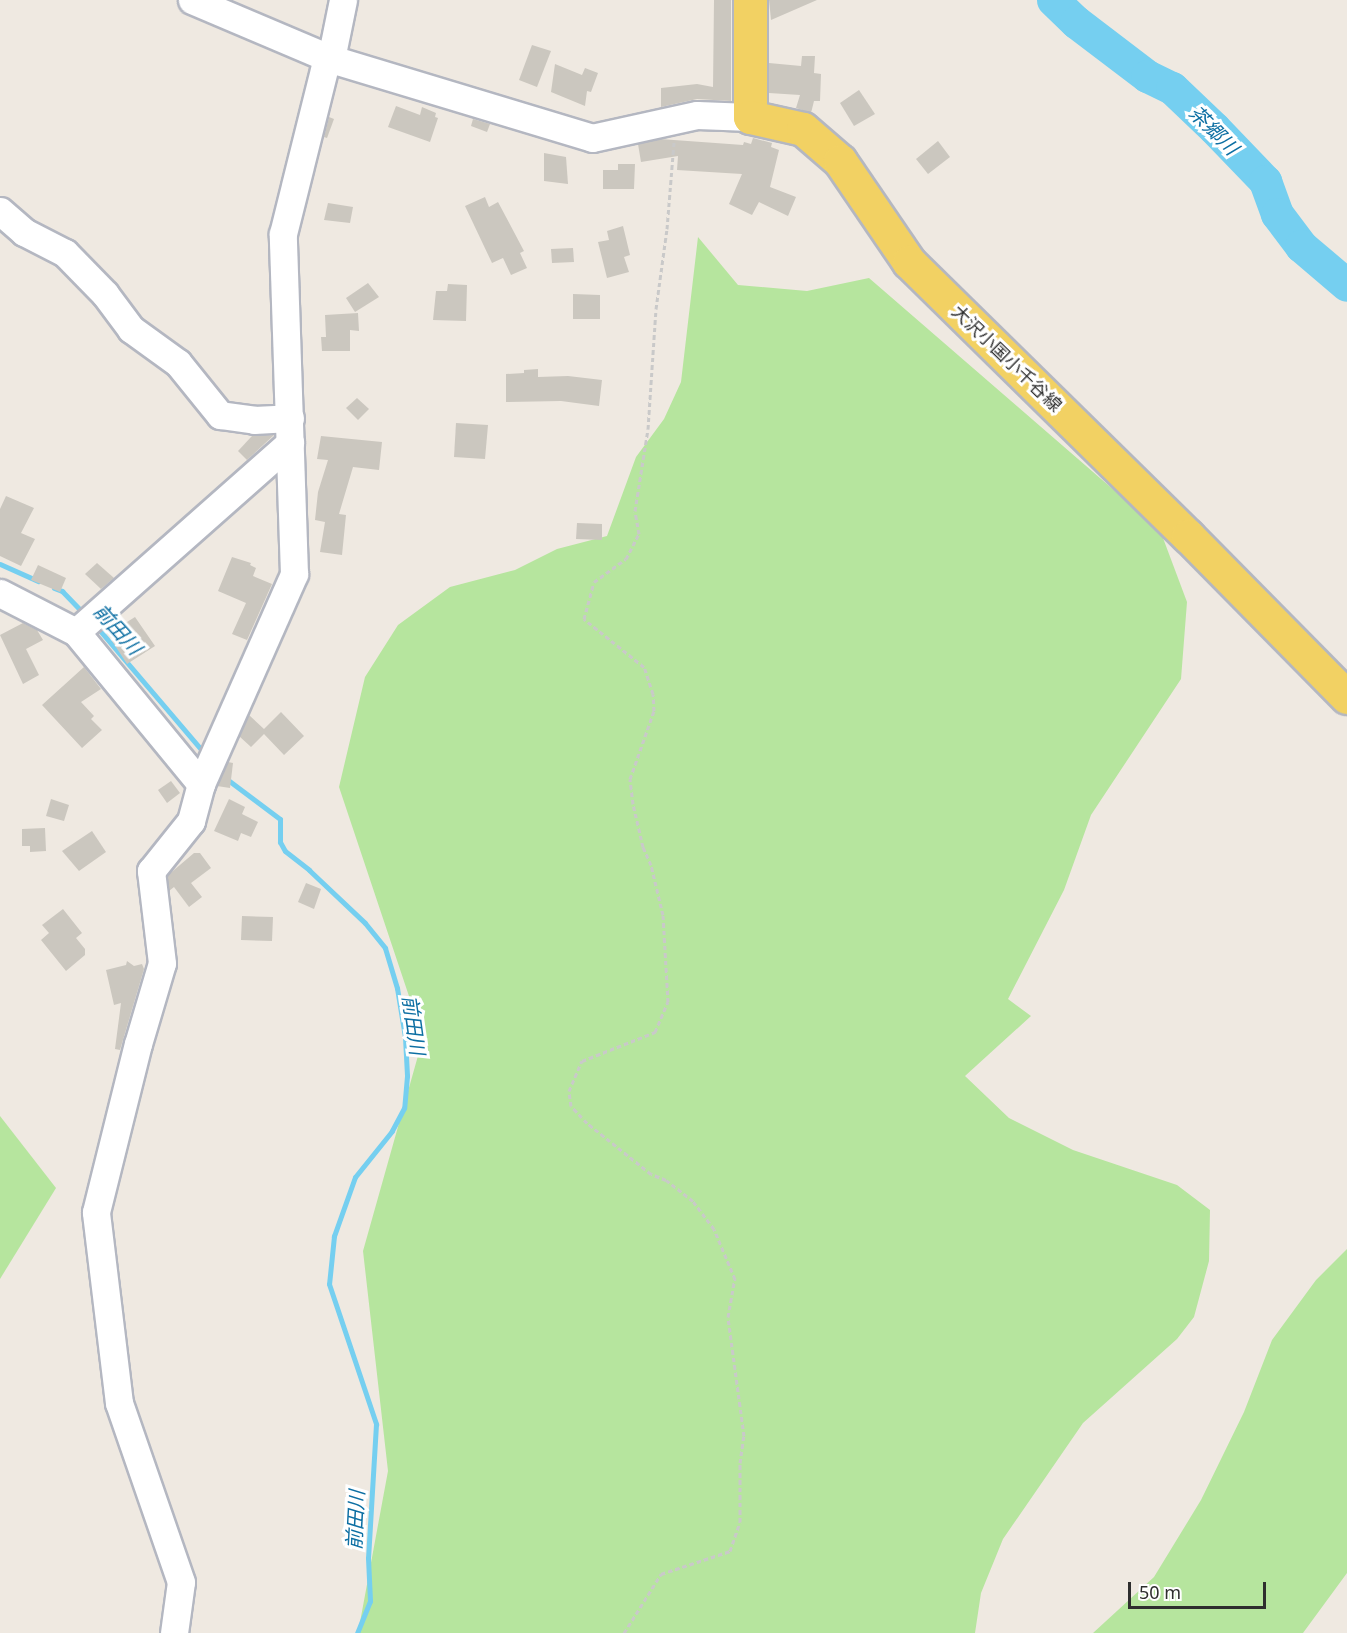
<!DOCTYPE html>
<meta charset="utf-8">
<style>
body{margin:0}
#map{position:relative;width:1347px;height:1633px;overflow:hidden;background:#efe9e1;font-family:"Noto Sans","Noto Sans JP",sans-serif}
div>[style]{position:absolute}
.green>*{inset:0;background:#b6e59e}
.stream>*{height:5px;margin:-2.5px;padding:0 2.5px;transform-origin:2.5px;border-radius:2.5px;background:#75cff0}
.river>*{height:33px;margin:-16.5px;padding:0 16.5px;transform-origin:16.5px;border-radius:16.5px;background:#75cff0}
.building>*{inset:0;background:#cbc7bf}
.path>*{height:3px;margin-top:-1.5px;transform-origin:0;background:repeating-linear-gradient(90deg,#c9c9c9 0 4.5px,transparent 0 7.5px)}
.roads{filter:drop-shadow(2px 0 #b4b7c1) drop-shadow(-2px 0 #b4b7c1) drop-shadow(0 2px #b4b7c1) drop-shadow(0 -2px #b4b7c1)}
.minor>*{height:27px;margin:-13.5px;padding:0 13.5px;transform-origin:13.5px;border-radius:13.5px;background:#fff}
.major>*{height:33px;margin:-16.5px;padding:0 16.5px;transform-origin:16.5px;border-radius:16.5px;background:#f2d163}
span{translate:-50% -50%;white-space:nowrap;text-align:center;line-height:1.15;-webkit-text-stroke:6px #fff;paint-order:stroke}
.street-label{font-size:18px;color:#2e2e2e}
.water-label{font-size:20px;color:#0d6fa3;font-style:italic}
.scale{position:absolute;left:1128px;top:1582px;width:138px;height:27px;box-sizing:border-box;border:3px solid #2e2e2e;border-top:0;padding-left:8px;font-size:18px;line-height:21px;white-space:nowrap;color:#2e2e2e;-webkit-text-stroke:4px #fff;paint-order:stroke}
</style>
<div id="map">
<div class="green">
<i style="clip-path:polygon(698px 237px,738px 285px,807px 291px,869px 278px,1160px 530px,1187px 602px,1181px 679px,1091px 815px,1064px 890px,1008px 999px,1031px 1016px,965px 1076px,1009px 1118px,1073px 1150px,1177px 1185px,1210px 1210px,1209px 1261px,1194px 1317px,1177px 1339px,1083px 1423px,1003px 1539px,981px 1593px,975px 1633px,358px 1633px,388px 1471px,363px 1251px,423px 1038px,339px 787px,365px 677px,398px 625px,450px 587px,515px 570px,557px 549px,607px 536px,636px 457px,664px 419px,681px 382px)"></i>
<i style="clip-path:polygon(0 1116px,56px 1188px,0 1279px)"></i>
<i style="clip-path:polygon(1347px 1249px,1347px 1573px,1303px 1633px,1093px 1633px,1154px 1577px,1201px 1500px,1244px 1412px,1272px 1340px,1316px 1280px)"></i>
</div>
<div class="stream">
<i style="left:0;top:564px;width:42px;rotate:24.1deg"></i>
<i style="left:54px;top:588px;width:9px;rotate:21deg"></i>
<i style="left:62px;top:591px;width:33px;rotate:46deg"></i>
<i style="left:96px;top:626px;width:168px;rotate:49.6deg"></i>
<i style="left:217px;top:767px;width:17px;rotate:50deg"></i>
<i style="left:228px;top:780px;width:65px;rotate:36.9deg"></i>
<i style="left:280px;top:819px;width:23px;rotate:90deg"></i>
<i style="left:280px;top:842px;width:10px;rotate:61deg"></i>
<i style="left:285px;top:851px;width:31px;rotate:38deg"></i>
<i style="left:309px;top:870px;width:77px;rotate:43.4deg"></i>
<i style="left:365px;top:923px;width:32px;rotate:51deg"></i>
<i style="left:385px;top:948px;width:42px;rotate:73.3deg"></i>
<i style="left:397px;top:988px;width:50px;rotate:80.7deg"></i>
<i style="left:405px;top:1037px;width:39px;rotate:87deg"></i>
<i style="left:407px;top:1076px;width:32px;rotate:95deg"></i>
<i style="left:404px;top:1108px;width:26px;rotate:118deg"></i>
<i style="left:392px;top:1131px;width:59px;rotate:128.8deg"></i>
<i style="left:355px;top:1177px;width:63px;rotate:109.6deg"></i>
<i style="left:334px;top:1236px;width:48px;rotate:95.9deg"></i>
<i style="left:329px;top:1284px;width:148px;rotate:71.4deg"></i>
<i style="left:376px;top:1424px;width:134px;rotate:93.4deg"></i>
<i style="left:368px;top:1558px;width:43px;rotate:87.3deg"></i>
<i style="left:370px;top:1601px;width:35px;rotate:112deg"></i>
</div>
<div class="river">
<i style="left:1053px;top:0;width:32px;rotate:44deg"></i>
<i style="left:1076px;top:22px;width:89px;rotate:37.3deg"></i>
<i style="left:1147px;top:76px;width:28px;rotate:26deg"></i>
<i style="left:1172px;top:88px;width:58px;rotate:43.6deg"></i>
<i style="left:1214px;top:128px;width:74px;rotate:46.1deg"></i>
<i style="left:1265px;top:181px;width:35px;rotate:70deg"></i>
<i style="left:1277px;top:214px;width:40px;rotate:53deg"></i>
<i style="left:1301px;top:246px;width:60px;rotate:40.3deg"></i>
</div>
<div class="building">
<i style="clip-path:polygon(714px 0,731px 0,731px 101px,697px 99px,661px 107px,661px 88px,697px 84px,713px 87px)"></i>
<i style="clip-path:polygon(769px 0,817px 0,771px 20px)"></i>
<i style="clip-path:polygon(532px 45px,551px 51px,537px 87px,519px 80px)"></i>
<i style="clip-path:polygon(802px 56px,815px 56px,814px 73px,821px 74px,820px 101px,814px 101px,811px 113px,796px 108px,800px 95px,769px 93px,769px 63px,801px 66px)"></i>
<i style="clip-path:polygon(555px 64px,582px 75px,585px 68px,598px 73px,591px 92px,587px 91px,585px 106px,551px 92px)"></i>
<i style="clip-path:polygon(859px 90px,875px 114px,854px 126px,840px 103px)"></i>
<i style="clip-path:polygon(396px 106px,420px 115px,422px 107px,436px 113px,435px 117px,438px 118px,430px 142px,388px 127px)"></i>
<i style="clip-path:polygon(329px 117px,334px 119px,327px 138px,324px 137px)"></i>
<i style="clip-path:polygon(473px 119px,490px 124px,487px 132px,471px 126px)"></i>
<i style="clip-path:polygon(753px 138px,772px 143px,771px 147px,779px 150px,770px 187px,796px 197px,788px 216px,759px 202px,752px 215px,729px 204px,742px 174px,677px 170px,678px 156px,641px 162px,638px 144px,660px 139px,743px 145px,744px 142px,751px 144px)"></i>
<i style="clip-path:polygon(938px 141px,950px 157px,928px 174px,916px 159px)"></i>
<i style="clip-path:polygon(544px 153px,566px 157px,568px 184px,544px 181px)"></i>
<i style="clip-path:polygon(618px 164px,635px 164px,634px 189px,603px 189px,603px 170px,618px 170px)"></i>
<i style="clip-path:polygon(485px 197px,489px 207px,498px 202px,524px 251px,520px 253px,527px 268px,511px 275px,503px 258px,492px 263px,465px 206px)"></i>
<i style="clip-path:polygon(328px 203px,353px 207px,350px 223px,324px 220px)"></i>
<i style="clip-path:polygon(623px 226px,630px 255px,624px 257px,629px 272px,607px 278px,598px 242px,609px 240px,607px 231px)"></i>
<i style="clip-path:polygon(573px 248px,574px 262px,552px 263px,551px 249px)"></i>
<i style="clip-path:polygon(368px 283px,379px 297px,355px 312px,346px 298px)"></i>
<i style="clip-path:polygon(448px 284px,467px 285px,466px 321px,433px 320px,436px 291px,447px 291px)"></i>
<i style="clip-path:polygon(573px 294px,600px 295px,600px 319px,573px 319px)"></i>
<i style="clip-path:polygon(358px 313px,359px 331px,350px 330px,350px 351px,322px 351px,321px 337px,326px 337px,325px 315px)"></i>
<i style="clip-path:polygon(538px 369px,538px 377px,568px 376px,602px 380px,599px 406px,561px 401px,506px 402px,506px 374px,524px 373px,524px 370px)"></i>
<i style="clip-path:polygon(357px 398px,369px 409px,358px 420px,346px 408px)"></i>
<i style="clip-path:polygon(456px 423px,488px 425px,485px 459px,454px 457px)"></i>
<i style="clip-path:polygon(274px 435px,247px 460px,238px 451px,252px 436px)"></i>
<i style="clip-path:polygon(321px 436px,382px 442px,379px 470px,353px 467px,339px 514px,346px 515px,342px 555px,320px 552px,325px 522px,315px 520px,318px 492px,328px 460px,317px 459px)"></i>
<i style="clip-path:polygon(6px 496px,34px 508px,21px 533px,35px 539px,21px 566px,0 556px,0 509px)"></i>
<i style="clip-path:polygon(577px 523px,602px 524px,602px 540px,576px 539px)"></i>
<i style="clip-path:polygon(232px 557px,251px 563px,250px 565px,256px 568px,253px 576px,272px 584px,247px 640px,232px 634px,246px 603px,218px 591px)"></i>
<i style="clip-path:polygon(97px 563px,114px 578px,101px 589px,85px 574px)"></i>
<i style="clip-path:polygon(38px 565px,66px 578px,60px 592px,31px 580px)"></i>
<i style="clip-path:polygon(135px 617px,155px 646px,127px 664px,112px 641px,115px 638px,111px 632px)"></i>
<i style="clip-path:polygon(23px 623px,37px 630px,43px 640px,26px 649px,39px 675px,23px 684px,0 635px)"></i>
<i style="clip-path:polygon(84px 667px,101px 689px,81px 702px,94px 716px,91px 719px,102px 730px,82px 748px,42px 705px)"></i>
<i style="clip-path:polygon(281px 712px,304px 736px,284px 755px,264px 734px,251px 747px,239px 736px,249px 715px,264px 729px)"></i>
<i style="clip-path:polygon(228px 762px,233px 763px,230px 788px,217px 786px)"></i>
<i style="clip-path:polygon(171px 781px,180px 793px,167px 803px,158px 790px)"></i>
<i style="clip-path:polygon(51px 799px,69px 805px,64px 821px,46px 816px)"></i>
<i style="clip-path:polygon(229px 799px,245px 807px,242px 814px,258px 822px,251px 837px,241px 833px,238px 841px,214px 831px)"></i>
<i style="clip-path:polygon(45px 828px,46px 851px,30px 852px,30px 846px,22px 846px,22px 829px)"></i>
<i style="clip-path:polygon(92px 831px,106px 852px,79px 871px,62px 851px)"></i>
<i style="clip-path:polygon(194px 853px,200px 853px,211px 868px,191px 883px,202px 897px,189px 907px,174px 887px,169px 891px,167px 876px)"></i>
<i style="clip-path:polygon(306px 883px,321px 889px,314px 909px,298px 902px)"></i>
<i style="clip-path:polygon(63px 909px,82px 933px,76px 938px,85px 949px,85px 955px,66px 971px,41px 940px,49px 933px,42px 925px)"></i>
<i style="clip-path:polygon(242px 916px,273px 917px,272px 941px,241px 940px)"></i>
<i style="clip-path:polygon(127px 961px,134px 966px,142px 964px,144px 969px,120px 1050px,115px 1049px,121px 1003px,114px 1005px,106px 970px,126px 965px)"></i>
</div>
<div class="path">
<i style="left:624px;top:1633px;width:70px;rotate:-57.9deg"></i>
<i style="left:661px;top:1574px;width:73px;rotate:-18.4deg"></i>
<i style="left:730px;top:1551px;width:31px;rotate:-71deg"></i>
<i style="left:740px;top:1522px;width:59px;rotate:-90deg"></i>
<i style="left:740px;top:1463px;width:27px;rotate:-82deg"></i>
<i style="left:744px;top:1436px;width:120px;rotate:-97.7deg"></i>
<i style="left:728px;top:1317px;width:39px;rotate:-80deg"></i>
<i style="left:735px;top:1279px;width:54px;rotate:-112.8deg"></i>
<i style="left:714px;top:1229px;width:35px;rotate:-127deg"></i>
<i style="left:693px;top:1201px;width:34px;rotate:-142deg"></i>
<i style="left:666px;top:1180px;width:16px;rotate:-158deg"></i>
<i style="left:651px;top:1174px;width:82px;rotate:-141.4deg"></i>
<i style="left:587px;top:1123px;width:23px;rotate:-133deg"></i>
<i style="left:571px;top:1106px;width:15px;rotate:-98deg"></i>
<i style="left:569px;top:1091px;width:33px;rotate:-67deg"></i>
<i style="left:582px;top:1061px;width:79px;rotate:-21.7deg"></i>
<i style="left:655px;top:1032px;width:33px;rotate:-67deg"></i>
<i style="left:668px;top:1002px;width:87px;rotate:-93.3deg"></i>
<i style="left:663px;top:915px;width:51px;rotate:-103.5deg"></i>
<i style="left:651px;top:865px;width:20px;rotate:-114deg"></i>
<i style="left:643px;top:847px;width:44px;rotate:-103.1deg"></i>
<i style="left:633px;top:804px;width:25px;rotate:-97deg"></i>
<i style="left:630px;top:779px;width:72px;rotate:-70.6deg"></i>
<i style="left:654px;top:711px;width:17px;rotate:-93deg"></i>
<i style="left:653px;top:694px;width:28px;rotate:-108deg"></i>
<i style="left:644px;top:667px;width:77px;rotate:-141.3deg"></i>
<i style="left:584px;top:619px;width:38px;rotate:-75deg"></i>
<i style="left:594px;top:582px;width:39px;rotate:-36deg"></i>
<i style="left:626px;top:559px;width:28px;rotate:-63deg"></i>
<i style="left:639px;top:534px;width:23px;rotate:-100deg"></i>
<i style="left:635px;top:511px;width:83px;rotate:-81deg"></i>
<i style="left:648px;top:429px;width:120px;rotate:-86.2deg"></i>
<i style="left:656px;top:309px;width:81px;rotate:-82.2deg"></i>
<i style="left:667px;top:229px;width:87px;rotate:-85.4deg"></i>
</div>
<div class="roads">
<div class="minor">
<i style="left:192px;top:0;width:151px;rotate:23deg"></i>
<i style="left:331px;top:59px;width:273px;rotate:16.8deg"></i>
<i style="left:592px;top:138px;width:107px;rotate:-12.4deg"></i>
<i style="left:697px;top:115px;width:53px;rotate:2.2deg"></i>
<i style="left:331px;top:59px;width:60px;rotate:-78.5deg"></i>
<i style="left:0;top:211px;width:32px;rotate:41deg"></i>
<i style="left:24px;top:232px;width:46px;rotate:27.1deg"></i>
<i style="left:65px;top:253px;width:57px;rotate:45.7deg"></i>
<i style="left:105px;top:294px;width:44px;rotate:53.4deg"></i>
<i style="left:131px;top:329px;width:58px;rotate:35.9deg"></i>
<i style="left:178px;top:363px;width:67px;rotate:51.1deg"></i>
<i style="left:220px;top:415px;width:34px;rotate:8deg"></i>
<i style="left:254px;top:420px;width:36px;rotate:-3deg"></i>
<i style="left:0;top:593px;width:85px;rotate:27.2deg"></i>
<i style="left:76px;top:632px;width:197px;rotate:50.6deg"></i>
<i style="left:76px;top:632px;width:286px;rotate:-41.5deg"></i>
<i style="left:174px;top:1633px;width:51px;rotate:-82.2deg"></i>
<i style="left:181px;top:1582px;width:189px;rotate:-109.1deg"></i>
<i style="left:119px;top:1403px;width:192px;rotate:-96.9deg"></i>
<i style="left:96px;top:1212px;width:173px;rotate:-76deg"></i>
<i style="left:138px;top:1044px;width:84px;rotate:-73.5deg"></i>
<i style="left:162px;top:963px;width:93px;rotate:-96.8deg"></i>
<i style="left:151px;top:871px;width:64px;rotate:-51.3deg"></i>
<i style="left:191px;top:821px;width:38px;rotate:-75deg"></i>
<i style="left:201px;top:784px;width:230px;rotate:-66.1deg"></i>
<i style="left:294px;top:574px;width:340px;rotate:-91.9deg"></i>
<i style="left:283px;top:234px;width:181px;rotate:-76deg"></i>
</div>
<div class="major">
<i style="left:750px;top:0;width:117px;rotate:90deg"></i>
<i style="left:750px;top:117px;width:54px;rotate:12.8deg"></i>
<i style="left:803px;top:129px;width:49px;rotate:40.9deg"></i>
<i style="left:840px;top:161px;width:122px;rotate:55.7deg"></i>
<i style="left:909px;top:262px;width:391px;rotate:44.5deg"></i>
<i style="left:1188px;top:536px;width:226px;rotate:45.4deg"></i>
</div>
</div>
<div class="street-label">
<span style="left:1007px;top:358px;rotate:44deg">大沢小国小千谷線</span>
</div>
<div class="water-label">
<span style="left:1214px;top:130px;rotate:45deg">茶郷川</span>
<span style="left:118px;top:629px;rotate:48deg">前田川</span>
<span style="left:414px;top:1025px;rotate:82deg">前田川</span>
<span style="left:355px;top:1520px;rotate:-87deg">前田川</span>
</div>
<div class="scale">50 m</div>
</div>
